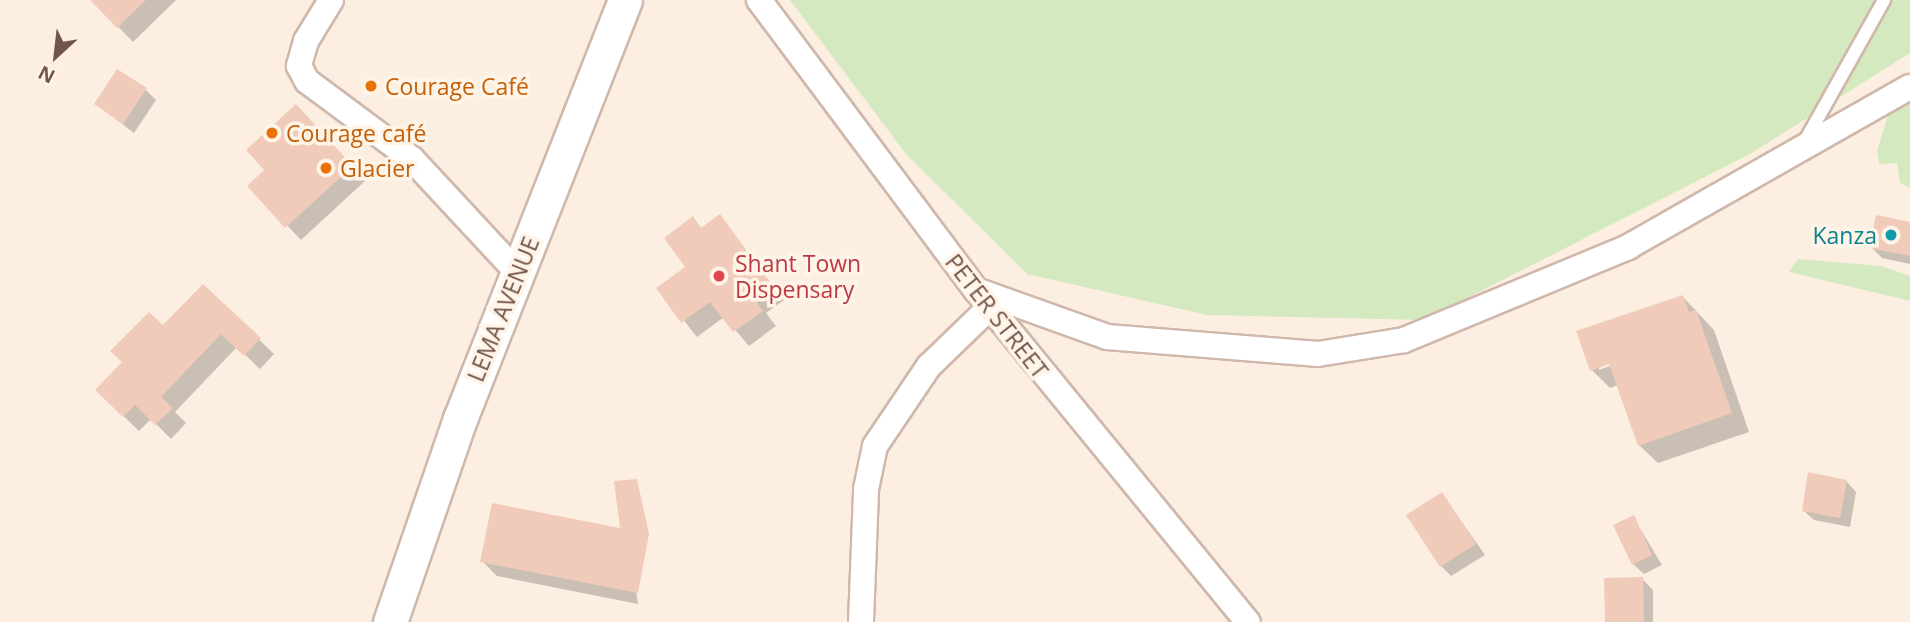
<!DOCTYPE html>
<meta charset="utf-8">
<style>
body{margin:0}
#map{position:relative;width:1910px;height:622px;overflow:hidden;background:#fcefe2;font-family:"Open Sans",sans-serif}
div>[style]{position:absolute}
.green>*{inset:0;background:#d5e9c0}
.shadow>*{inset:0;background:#0003}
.building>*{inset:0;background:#f1cbb9}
.roads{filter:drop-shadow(2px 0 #cfb8ab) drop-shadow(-2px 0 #cfb8ab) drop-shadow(0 2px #cfb8ab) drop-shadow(0 -2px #cfb8ab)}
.lane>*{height:12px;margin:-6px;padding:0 6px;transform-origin:6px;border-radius:6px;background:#fff}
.street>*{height:24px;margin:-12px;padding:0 12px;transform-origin:12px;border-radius:12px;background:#fff}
.secondary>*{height:33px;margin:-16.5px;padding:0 16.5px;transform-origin:16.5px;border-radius:16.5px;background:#fff}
.dots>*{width:19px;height:19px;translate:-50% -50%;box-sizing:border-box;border:4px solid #fff4e8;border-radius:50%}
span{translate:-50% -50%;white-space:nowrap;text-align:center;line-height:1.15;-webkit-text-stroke:7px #fff4e8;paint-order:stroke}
.food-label{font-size:23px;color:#c56008}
.left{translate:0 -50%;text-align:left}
.culture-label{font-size:23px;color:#0d838f}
.right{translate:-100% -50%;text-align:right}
.health-label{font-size:23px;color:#be3a42}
.street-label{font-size:23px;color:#735448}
.north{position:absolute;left:21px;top:21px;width:70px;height:70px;-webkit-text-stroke:5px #fff4e8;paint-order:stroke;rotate:207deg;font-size:19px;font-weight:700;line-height:28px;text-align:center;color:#735448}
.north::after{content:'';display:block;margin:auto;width:24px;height:32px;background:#735448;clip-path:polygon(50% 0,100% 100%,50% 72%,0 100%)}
</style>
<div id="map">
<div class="green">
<i style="clip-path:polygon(790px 0,1910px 0,1910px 53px,1750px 154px,1424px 320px,1207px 315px,1027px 274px,906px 154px)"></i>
<i style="clip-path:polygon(1910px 104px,1910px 188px,1900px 183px,1897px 163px,1879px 164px,1877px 151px,1888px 115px)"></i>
<i style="clip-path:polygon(1798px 259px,1881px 266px,1910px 276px,1910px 301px,1789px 272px)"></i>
</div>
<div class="shadow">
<i style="clip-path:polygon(92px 0,176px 0,133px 42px)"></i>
<i style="clip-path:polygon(146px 90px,156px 100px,134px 133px,96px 104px)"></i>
<i style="clip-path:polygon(310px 121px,365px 181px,301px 240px,250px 186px)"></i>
<i style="clip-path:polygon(719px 217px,784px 300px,766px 313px,776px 326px,749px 346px,724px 317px,697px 337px,658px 288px,688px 267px,692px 219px,703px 229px)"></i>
<i style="clip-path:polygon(1910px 223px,1910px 264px,1882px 258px,1871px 247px)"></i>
<i style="clip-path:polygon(203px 286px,274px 354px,260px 369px,237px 347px,175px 412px,186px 423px,171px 439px,151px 419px,139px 431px,97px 390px)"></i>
<i style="clip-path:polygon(evenodd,1683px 297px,1714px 330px,1749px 432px,1658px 463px,1639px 445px,1618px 385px,1610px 388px,1592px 370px,1683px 297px,1617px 360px,1618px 363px,1599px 370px,1599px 366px,1617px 360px)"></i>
<i style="clip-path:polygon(1846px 481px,1856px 492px,1850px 527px,1814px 520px,1803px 510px)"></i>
<i style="clip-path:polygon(1442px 494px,1485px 555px,1451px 576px,1441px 566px)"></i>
<i style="clip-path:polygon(1633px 517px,1662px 565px,1644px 574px,1633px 564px)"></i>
<i style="clip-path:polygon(629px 544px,638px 604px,497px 576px,482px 561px)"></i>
<i style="clip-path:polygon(1642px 579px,1653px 590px,1653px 622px,1607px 622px)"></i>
</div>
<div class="building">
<i style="clip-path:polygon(90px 0,146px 0,117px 28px)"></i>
<i style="clip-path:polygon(117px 69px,147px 88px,123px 124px,94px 104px)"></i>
<i style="clip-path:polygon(296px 104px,353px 166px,285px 228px,247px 186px,264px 170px,246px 150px)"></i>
<i style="clip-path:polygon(720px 214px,771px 284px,753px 297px,763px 311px,733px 332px,710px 302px,681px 323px,656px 288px,685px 267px,664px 238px,693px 216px,701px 228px)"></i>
<i style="clip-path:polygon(1876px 215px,1910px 222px,1910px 256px,1869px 248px)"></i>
<i style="clip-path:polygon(203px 284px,261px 338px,244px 356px,221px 334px,161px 397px,173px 408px,155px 425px,135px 405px,123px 417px,95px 390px,122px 362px,110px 351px,149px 312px,163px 325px)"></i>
<i style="clip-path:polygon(1683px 295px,1689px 312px,1696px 310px,1732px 413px,1638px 446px,1609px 364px,1590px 371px,1576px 331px)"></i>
<i style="clip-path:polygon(1808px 472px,1847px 480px,1840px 518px,1802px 511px)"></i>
<i style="clip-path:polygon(637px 479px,649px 534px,638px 593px,480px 562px,492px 503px,620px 528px,614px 481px)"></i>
<i style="clip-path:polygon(1442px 492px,1476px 544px,1440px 567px,1406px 515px)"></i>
<i style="clip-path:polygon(1634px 515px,1652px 555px,1632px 565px,1613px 525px)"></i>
<i style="clip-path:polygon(1643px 577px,1644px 622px,1605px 622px,1604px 578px)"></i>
</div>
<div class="roads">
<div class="lane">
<i style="left:1805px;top:141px;width:162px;rotate:-60.7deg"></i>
</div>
<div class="street">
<i style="left:331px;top:0;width:48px;rotate:121.4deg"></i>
<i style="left:306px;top:41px;width:26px;rotate:106deg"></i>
<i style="left:299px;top:66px;width:17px;rotate:62deg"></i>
<i style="left:307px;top:81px;width:131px;rotate:36.6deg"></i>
<i style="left:412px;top:159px;width:156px;rotate:47.1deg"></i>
<i style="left:759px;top:0;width:362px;rotate:53.2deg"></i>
<i style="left:976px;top:290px;width:429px;rotate:50.7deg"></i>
<i style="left:976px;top:290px;width:139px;rotate:19.7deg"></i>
<i style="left:1107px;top:337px;width:212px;rotate:4.6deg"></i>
<i style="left:1318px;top:354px;width:87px;rotate:-9.2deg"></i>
<i style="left:1404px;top:340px;width:243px;rotate:-22.5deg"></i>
<i style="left:1628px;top:247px;width:324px;rotate:-29.6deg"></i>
<i style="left:861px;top:622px;width:133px;rotate:-87.8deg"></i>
<i style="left:866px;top:489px;width:44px;rotate:-78.2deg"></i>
<i style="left:875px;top:446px;width:97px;rotate:-56deg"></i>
<i style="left:929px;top:366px;width:85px;rotate:-44deg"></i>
</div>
<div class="secondary">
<i style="left:390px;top:622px;width:215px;rotate:-71deg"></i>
<i style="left:460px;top:419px;width:450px;rotate:-68.5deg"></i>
</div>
</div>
<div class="dots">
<i style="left:371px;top:86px;background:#e8710a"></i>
<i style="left:272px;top:133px;background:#e8710a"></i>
<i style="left:326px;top:168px;background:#e8710a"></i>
<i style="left:1891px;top:235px;background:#0f9aa8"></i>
<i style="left:719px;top:276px;background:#e0444e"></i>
</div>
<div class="food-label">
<span class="left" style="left:385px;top:86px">Courage Café</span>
<span class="left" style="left:286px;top:133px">Courage café</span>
<span class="left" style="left:340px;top:168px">Glacier</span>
</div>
<div class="culture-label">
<span class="right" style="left:1877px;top:235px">Kanza</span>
</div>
<div class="health-label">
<span class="left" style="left:735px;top:276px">Shant Town<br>Dispensary</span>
</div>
<div class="street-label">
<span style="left:503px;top:309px;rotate:-68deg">LEMA AVENUE</span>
<span style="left:997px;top:316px;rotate:52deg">PETER STREET</span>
</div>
<div class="north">N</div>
</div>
